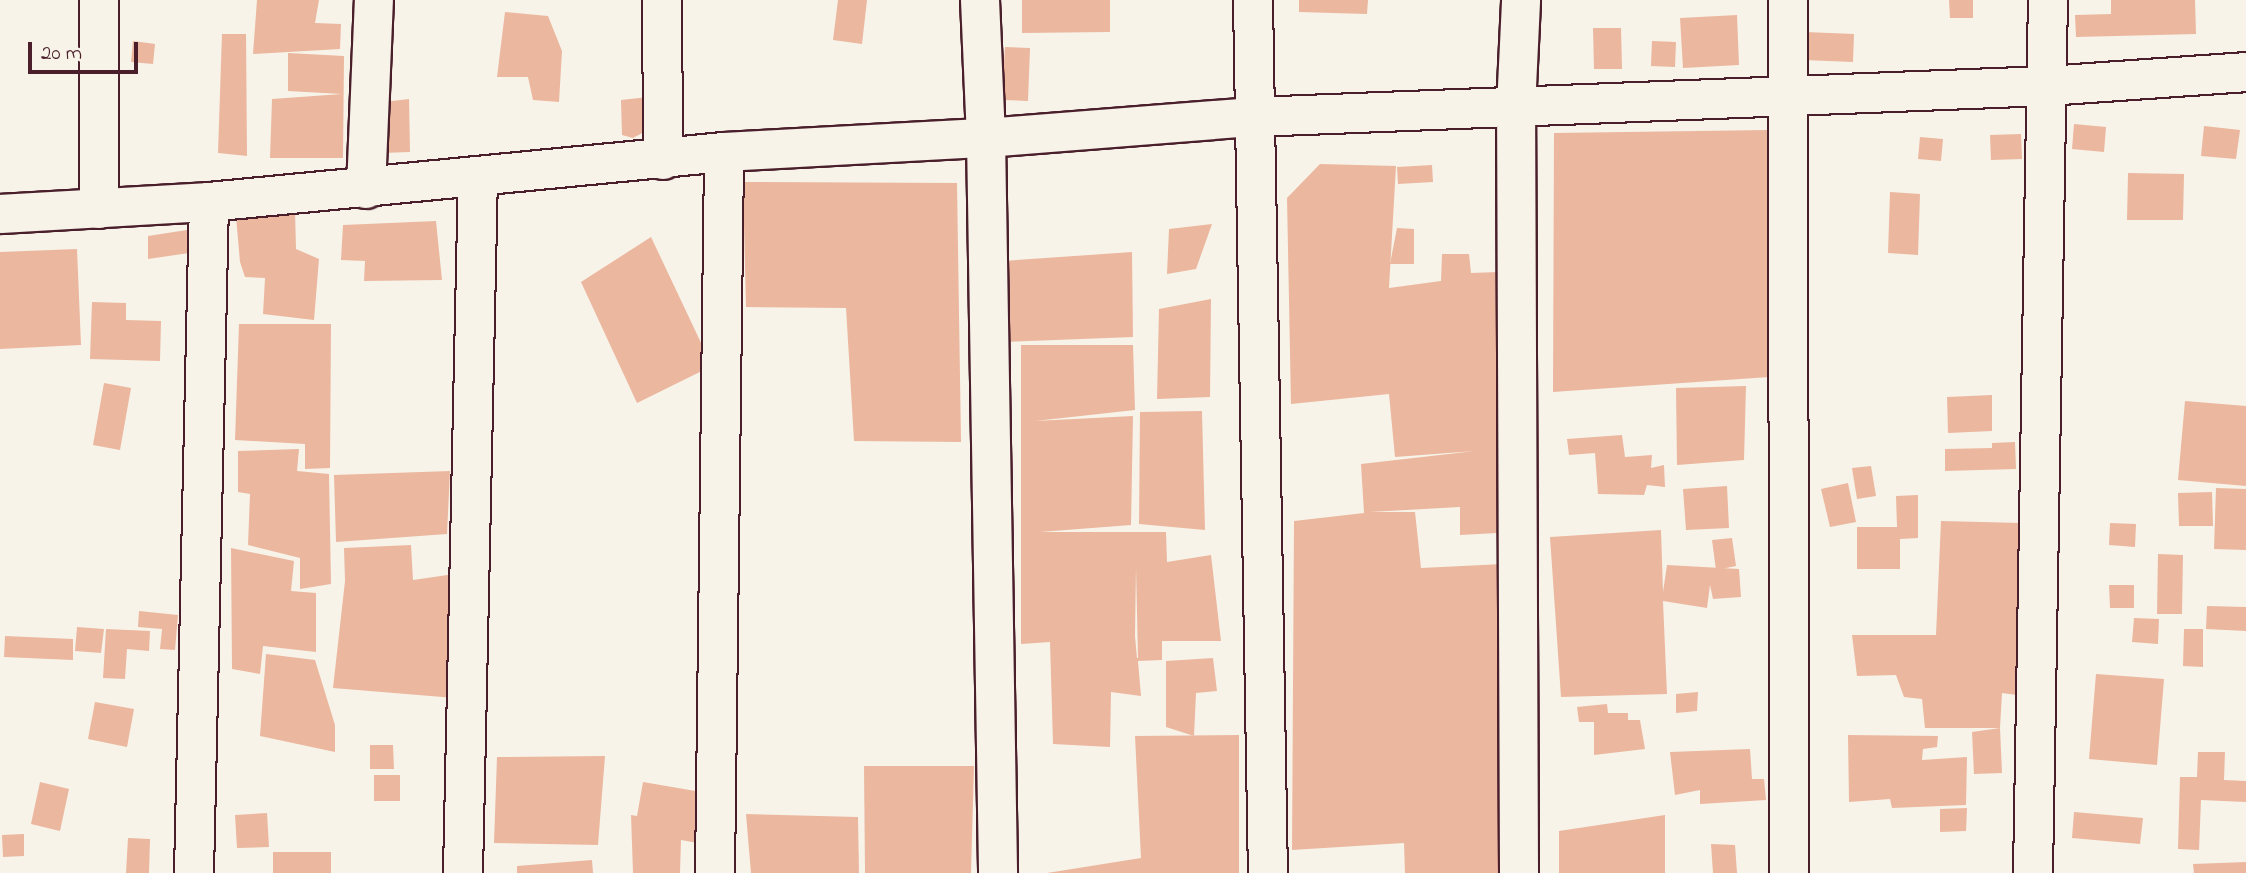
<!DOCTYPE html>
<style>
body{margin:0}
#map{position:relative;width:2246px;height:873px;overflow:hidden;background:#f7f3e8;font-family:"Indie Flower",sans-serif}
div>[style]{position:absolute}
.building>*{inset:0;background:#ecb79f}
.roads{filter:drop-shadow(2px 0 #4a1f2b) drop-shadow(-2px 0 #4a1f2b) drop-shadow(0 2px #4a1f2b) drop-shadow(0 -2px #4a1f2b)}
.minor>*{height:38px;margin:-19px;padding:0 19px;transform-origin:19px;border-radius:19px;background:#f7f3e8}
span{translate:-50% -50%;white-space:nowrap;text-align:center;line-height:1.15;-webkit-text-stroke:5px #f7f3e8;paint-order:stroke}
.scale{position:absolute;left:28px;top:42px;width:110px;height:32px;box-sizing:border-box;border:4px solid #4a1f2b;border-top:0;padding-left:9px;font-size:21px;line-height:24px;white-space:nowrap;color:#4a1f2b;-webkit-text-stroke:5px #f7f3e8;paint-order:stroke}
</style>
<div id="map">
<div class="building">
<i style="clip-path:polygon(257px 0,319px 0,315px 23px,341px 24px,340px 49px,253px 54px)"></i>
<i style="clip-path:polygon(838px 0,867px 0,862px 44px,833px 40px)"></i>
<i style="clip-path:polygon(1022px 0,1110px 0,1110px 32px,1022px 33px)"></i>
<i style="clip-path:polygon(1299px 0,1368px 0,1367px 14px,1299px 12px)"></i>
<i style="clip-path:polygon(1949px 0,1973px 0,1973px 18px,1950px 18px)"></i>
<i style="clip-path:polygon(2111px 0,2195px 0,2196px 34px,2076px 37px,2075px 15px,2111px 14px)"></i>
<i style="clip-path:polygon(505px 12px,548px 16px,562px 51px,559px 102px,533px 100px,528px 77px,497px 77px)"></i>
<i style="clip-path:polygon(1737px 15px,1739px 65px,1683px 68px,1680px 18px)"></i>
<i style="clip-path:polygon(1593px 28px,1621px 28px,1622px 69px,1594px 69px)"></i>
<i style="clip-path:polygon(1805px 32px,1854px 34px,1853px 62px,1804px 60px)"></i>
<i style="clip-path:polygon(222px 34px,246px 34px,247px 156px,218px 153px)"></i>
<i style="clip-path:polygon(133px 41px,155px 44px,153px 64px,131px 62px)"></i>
<i style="clip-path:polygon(1652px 41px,1676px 42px,1675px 67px,1651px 66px)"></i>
<i style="clip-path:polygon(1005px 47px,1030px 48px,1028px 101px,1002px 100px)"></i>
<i style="clip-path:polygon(288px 53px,344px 56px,343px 158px,270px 158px,272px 99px,342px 94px,288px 91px)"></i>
<i style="clip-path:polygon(648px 97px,644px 132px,633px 138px,622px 135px,621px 100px)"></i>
<i style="clip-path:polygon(409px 99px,410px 152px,382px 153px,384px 102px)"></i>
<i style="clip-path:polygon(2074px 124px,2106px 127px,2104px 152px,2072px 149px)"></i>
<i style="clip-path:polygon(2204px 126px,2240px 130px,2236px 159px,2201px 156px)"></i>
<i style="clip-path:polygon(1768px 130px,1769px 377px,1553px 392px,1554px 133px)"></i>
<i style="clip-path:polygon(2021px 134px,2022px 159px,1991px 160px,1990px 135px)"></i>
<i style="clip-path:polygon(1920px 137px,1943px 139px,1941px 161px,1918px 159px)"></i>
<i style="clip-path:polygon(1320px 164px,1396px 166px,1389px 288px,1441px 281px,1442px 254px,1469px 254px,1471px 273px,1499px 272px,1497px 533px,1460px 535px,1460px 507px,1370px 512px,1415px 512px,1421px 568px,1503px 564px,1498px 630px,1500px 873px,1405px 873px,1404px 843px,1292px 850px,1294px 521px,1364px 513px,1361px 464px,1475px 451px,1395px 457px,1389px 394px,1291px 404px,1287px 198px)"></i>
<i style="clip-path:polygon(1432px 165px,1433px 182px,1398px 184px,1397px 167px)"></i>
<i style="clip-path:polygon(2128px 173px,2184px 174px,2183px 220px,2127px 220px)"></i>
<i style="clip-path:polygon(743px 182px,957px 183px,961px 442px,854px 441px,846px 308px,746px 307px)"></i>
<i style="clip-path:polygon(1890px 192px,1920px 194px,1918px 255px,1888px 253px)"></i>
<i style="clip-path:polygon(295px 210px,296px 249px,319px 259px,314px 320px,263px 314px,265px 278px,245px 277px,240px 262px,236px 216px)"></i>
<i style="clip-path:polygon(436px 221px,442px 280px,364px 281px,365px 261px,341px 260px,343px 225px)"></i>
<i style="clip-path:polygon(1212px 224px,1196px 269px,1167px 274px,1169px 229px)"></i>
<i style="clip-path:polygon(1397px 228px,1414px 229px,1414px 264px,1390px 264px)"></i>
<i style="clip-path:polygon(187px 230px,189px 253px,148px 259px,148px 236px)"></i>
<i style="clip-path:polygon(651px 237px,712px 366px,637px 403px,581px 282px)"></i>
<i style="clip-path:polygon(77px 249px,81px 345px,0 349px,0 252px)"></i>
<i style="clip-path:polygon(1132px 252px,1133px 337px,1003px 342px,1003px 261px)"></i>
<i style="clip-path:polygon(1211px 299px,1210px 397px,1157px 399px,1159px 309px)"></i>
<i style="clip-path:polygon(92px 302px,126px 303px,126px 320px,161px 321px,160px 361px,90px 359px)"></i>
<i style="clip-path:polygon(239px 324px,331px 324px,330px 468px,305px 469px,305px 444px,235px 440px)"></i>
<i style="clip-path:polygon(evenodd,1021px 345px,1133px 345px,1135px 410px,1035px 421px,1133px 416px,1131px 525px,1040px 532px,1166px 532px,1167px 562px,1211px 555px,1221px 641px,1162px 641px,1162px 660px,1138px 661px,1141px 696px,1111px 692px,1110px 747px,1053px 744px,1050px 642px,1021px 644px,1021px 345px,1136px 567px,1138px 658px,1137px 658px,1135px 636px,1136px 567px)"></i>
<i style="clip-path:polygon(104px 383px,131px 388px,120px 450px,93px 445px)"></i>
<i style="clip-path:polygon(1746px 386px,1744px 460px,1677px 465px,1676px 388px)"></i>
<i style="clip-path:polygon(1992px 395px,1992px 431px,1948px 433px,1947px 397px)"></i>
<i style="clip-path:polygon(2185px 401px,2246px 406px,2246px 486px,2178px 480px)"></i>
<i style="clip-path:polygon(1202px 411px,1205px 530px,1139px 524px,1140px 412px)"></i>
<i style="clip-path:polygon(1622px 435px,1625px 457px,1652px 455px,1651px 468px,1664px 465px,1665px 487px,1647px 485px,1644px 495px,1598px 494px,1595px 453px,1569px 455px,1567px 439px)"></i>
<i style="clip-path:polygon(2015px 442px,2016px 469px,1945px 471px,1945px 449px,1992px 448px,1992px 443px)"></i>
<i style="clip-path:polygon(299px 449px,297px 471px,329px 474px,331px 584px,300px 589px,300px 558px,248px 545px,250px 494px,238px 492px,238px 451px)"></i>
<i style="clip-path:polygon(1871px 466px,1876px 496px,1857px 499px,1852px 468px)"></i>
<i style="clip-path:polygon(450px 471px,447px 534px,336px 542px,334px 475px)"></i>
<i style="clip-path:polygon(1848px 483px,1856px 522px,1830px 527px,1821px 489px)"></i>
<i style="clip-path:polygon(1727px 486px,1729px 528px,1686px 530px,1683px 489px)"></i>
<i style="clip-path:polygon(2216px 488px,2246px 489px,2246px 550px,2214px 549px)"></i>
<i style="clip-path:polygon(2212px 492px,2213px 526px,2179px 526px,2178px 493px)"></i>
<i style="clip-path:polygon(1918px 495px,1918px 538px,1900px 539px,1900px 569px,1857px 569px,1857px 527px,1897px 527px,1896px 496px)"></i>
<i style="clip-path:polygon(1941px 521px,2021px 523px,2025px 696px,2002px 693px,2000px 728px,1925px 728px,1922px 699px,1904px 697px,1896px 675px,1857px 676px,1852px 635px,1936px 635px)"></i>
<i style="clip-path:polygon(2110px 523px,2136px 524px,2135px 547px,2109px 545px)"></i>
<i style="clip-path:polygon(1661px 530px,1663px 592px,1667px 565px,1739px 569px,1741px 597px,1713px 599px,1710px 585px,1707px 608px,1663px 601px,1667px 694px,1561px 697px,1550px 537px)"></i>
<i style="clip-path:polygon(1732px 538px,1736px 566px,1716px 570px,1712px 540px)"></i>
<i style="clip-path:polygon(411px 545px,413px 580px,468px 572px,467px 699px,333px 688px,345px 581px,344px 548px)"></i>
<i style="clip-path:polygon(231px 548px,294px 561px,291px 591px,316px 593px,316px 652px,263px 646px,260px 674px,232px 669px)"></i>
<i style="clip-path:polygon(2158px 554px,2183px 555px,2182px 614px,2157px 614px)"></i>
<i style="clip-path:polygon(2109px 585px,2134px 585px,2134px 608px,2110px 608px)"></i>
<i style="clip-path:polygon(2207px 606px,2246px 607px,2246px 631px,2206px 629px)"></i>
<i style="clip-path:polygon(139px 611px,178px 615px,175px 650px,160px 649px,162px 629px,138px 627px)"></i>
<i style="clip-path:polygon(2134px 618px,2159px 619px,2158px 644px,2132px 642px)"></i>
<i style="clip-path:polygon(77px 627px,104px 629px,101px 653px,75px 651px)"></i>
<i style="clip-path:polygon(106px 629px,150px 631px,149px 651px,127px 649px,125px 679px,103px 678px)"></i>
<i style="clip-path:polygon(2184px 629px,2203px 629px,2203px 667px,2183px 666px)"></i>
<i style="clip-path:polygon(5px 636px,73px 639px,73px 660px,4px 657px)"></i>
<i style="clip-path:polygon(266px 654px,315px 660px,335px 725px,335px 752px,260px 736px)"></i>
<i style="clip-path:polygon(1213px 658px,1217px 691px,1196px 693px,1194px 736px,1166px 727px,1166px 661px)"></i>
<i style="clip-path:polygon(2096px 674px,2164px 679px,2157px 765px,2089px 759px)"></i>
<i style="clip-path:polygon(1698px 692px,1697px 711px,1676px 713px,1676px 694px)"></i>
<i style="clip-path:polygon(95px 702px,134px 709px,127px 747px,88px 739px)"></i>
<i style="clip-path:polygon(1607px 704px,1608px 713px,1628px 713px,1628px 720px,1640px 720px,1645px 749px,1594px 755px,1594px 722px,1579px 722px,1577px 707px)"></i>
<i style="clip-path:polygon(2000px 728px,2002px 773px,1974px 774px,1972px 732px)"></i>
<i style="clip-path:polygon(1239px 735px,1239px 873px,1047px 873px,1141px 858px,1135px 736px)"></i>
<i style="clip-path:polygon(1848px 735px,1938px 736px,1937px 747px,1923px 749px,1922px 760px,1967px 757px,1966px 805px,1892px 808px,1890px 799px,1849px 802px)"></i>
<i style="clip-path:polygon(370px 745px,393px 745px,394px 769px,370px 769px)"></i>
<i style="clip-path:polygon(1750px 749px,1752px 779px,1764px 779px,1766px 800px,1700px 804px,1700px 790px,1675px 795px,1670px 752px)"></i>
<i style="clip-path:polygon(2198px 752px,2225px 752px,2224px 780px,2246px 781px,2246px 802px,2201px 800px,2199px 850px,2178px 849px,2180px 777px,2197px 777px)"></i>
<i style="clip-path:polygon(605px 756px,598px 845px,494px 843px,497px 757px)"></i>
<i style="clip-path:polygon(864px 766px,974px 766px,971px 873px,865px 873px)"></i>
<i style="clip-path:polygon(374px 775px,400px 775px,400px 801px,374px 801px)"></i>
<i style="clip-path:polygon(40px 782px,69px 789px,60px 831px,31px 824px)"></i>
<i style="clip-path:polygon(643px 782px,707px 793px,698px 843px,681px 840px,680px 873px,633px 873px,631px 815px,637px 816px)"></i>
<i style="clip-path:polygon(1967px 808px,1966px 831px,1940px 832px,1940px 809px)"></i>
<i style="clip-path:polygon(2074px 812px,2143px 818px,2140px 844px,2072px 838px)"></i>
<i style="clip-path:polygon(267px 813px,269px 847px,237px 848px,235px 815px)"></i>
<i style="clip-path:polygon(746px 814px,858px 817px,859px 873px,751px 873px)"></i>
<i style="clip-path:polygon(1665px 815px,1665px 873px,1559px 873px,1559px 831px)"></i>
<i style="clip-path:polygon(24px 834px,24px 856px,3px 857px,2px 835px)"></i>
<i style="clip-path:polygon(128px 838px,150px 839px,149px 873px,126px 873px)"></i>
<i style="clip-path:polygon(1711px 844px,1735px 845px,1737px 873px,1713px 873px)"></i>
<i style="clip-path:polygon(273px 852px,331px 852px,331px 873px,273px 873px)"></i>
<i style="clip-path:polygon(592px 860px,593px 873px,517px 873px,517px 866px)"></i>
<i style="clip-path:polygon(2246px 862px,2246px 873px,2194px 873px,2193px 864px)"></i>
</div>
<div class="roads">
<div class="minor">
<i style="left:662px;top:0;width:160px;rotate:89.6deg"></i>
<i style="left:980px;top:0;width:138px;rotate:87.5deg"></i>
<i style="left:986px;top:138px;width:735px;rotate:89.06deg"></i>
<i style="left:1253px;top:0;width:873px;rotate:89.02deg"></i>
<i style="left:1788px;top:0;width:873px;rotate:89.93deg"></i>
<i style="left:366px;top:189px;width:189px;rotate:-87.6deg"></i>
<i style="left:99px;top:209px;width:209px;rotate:-90deg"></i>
<i style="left:0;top:214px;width:209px;rotate:-3.3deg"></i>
<i style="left:209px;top:202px;width:517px;rotate:-5.55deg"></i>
<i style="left:724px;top:152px;width:262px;rotate:-3.1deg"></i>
<i style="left:986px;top:138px;width:269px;rotate:-4.5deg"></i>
<i style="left:1254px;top:117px;width:794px;rotate:-2.24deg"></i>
<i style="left:2047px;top:86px;width:199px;rotate:-4deg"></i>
<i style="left:194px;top:873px;width:671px;rotate:-88.72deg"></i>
<i style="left:463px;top:873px;width:696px;rotate:-88.77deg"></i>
<i style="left:715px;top:873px;width:721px;rotate:-89.28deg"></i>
<i style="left:1519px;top:873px;width:765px;rotate:-90.22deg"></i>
<i style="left:1516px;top:108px;width:108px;rotate:-87.3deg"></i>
<i style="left:2033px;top:873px;width:873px;rotate:-89.02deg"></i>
</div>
</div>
<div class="scale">20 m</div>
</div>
